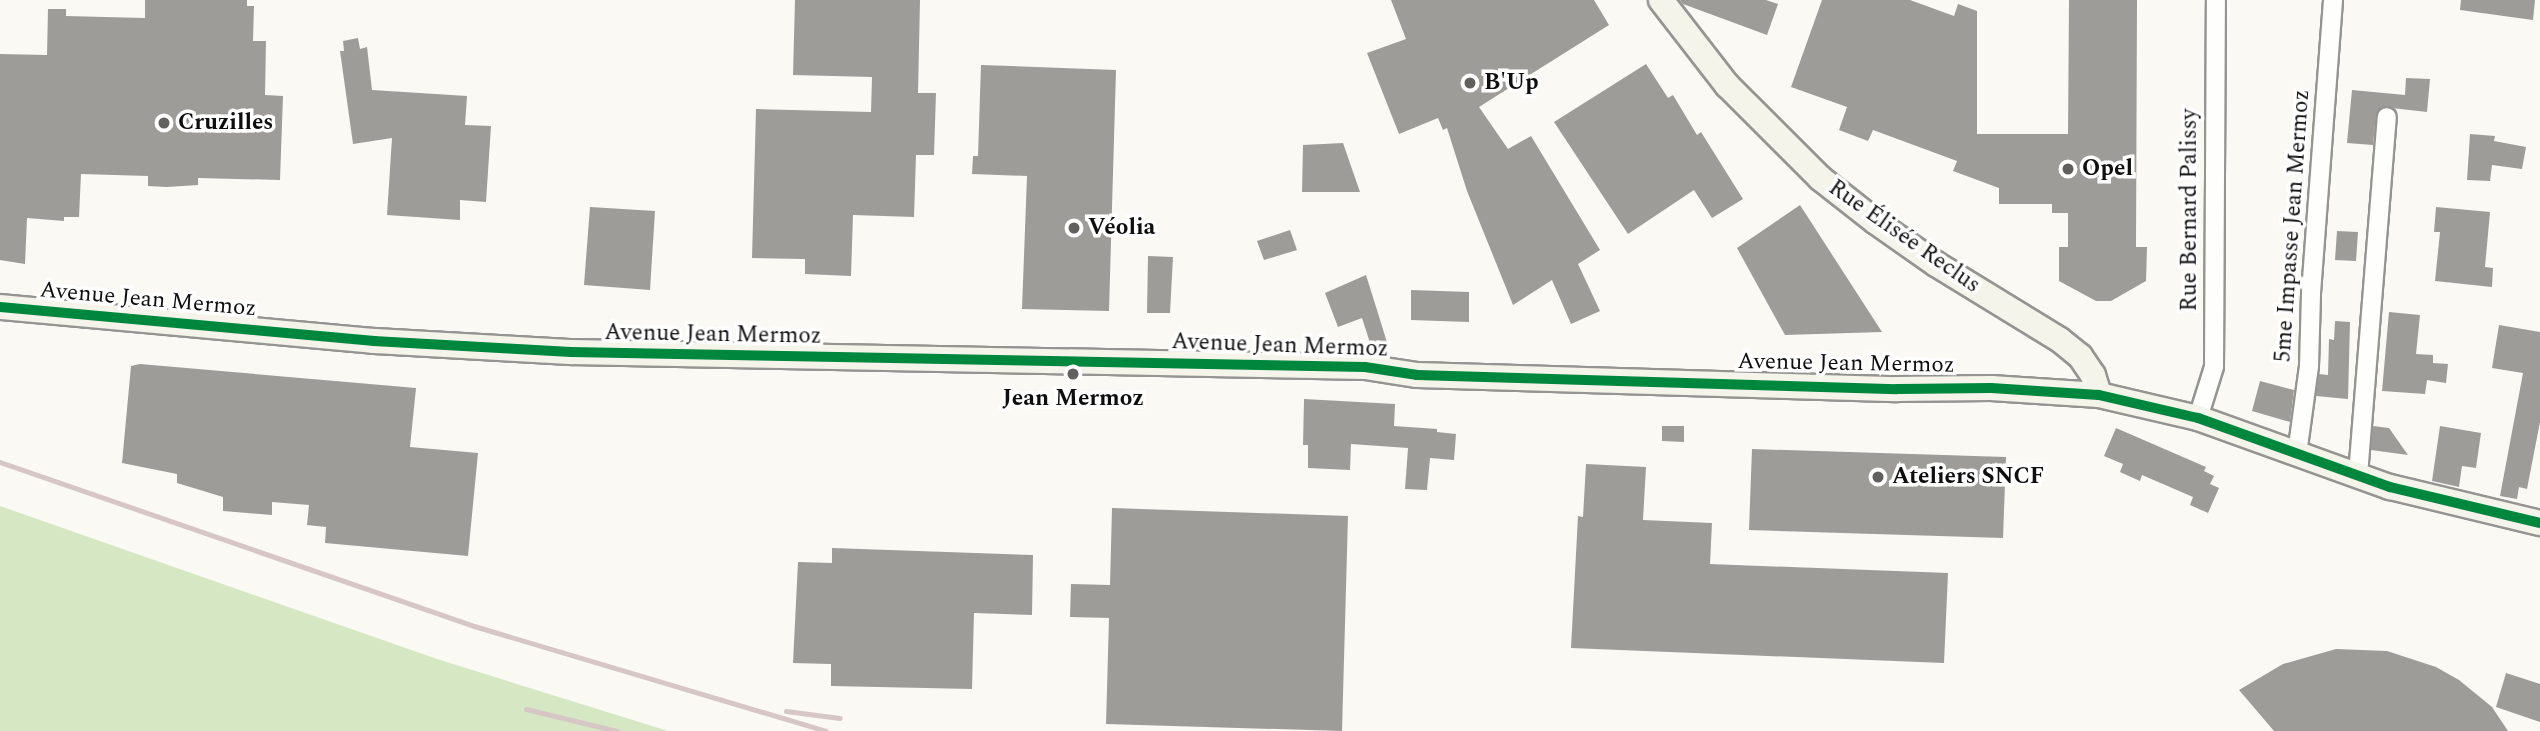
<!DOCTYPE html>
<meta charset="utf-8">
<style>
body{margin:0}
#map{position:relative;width:2540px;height:731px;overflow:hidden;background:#faf9f4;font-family:Spectral,serif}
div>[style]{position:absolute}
.forest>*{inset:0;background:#d5e7c3}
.building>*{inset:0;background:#9e9c99}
.roads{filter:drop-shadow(2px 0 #949492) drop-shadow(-2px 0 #949492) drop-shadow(0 2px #949492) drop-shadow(0 -2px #949492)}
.street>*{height:18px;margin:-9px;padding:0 9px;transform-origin:9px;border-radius:9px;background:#fefefd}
.secondary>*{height:24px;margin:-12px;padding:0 12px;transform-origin:12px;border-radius:12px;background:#f5f4eb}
.rail>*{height:5px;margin:-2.5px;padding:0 2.5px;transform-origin:2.5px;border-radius:2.5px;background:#d6c6c6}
.cycleway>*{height:10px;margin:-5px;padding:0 5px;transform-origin:5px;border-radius:5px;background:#00873e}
.dots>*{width:19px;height:19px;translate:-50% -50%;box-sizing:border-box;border:4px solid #fff;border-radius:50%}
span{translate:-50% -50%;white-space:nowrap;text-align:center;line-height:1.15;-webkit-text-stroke:7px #fff;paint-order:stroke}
.poi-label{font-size:23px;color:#0e0e0e;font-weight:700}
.left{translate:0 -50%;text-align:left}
.street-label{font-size:23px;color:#0e0e0e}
</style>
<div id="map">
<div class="forest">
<i style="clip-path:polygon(0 506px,437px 659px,668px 731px,0 731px)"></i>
</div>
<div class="building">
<i style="clip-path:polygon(145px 0,247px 0,247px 6px,254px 6px,253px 41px,266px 41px,265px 95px,283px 96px,280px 180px,198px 178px,198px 185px,167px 187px,148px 186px,148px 176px,81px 174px,79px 217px,64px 217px,64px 221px,27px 218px,25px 264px,0 260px,0 54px,47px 55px,48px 9px,66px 9px,66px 16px,145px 18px)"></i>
<i style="clip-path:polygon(795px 0,920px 0,918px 93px,936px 93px,934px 155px,916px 155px,914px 217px,853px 215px,851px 276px,805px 274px,805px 259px,752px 258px,756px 109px,871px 112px,872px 77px,793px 75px)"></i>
<i style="clip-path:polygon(1391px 0,1594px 0,1609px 25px,1479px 107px,1508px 149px,1531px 136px,1600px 250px,1578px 264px,1600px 311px,1571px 324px,1552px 280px,1513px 305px,1467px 191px,1447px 128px,1443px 130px,1438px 118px,1399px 134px,1367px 53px,1406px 39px)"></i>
<i style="clip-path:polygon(1680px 0,1766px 0,1778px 4px,1767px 35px,1683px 4px)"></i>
<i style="clip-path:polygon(1822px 0,1910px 0,1954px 16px,1958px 4px,1977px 11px,1977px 134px,2068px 134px,2069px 0,2137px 0,2136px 247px,2147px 247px,2146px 281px,2111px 301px,2096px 301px,2059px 281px,2059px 247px,2068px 247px,2068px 213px,2052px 213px,2052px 204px,1999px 204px,1999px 188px,1953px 171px,1957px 161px,1873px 130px,1868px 141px,1839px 130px,1847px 107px,1791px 87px)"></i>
<i style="clip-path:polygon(2461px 0,2535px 0,2533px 20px,2460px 10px)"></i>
<i style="clip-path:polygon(358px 38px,360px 49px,367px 47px,372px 90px,467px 96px,465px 125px,491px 126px,486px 202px,460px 200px,460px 220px,387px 215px,392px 138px,353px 144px,340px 51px,344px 51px,343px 41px)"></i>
<i style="clip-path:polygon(1646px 64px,1668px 98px,1673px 95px,1697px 135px,1701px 132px,1743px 199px,1712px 218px,1694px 190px,1628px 234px,1554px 122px)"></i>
<i style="clip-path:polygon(981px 65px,1116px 70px,1109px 311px,1022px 309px,1027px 176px,972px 174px,973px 156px,978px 156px)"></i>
<i style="clip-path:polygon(2406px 78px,2430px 79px,2427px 112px,2383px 107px,2376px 115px,2373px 145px,2347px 143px,2352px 90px,2405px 95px)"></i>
<i style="clip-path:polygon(2470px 134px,2495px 136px,2494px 141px,2526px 147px,2522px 169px,2492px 165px,2490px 181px,2467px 180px)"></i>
<i style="clip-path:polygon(1343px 143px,1360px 192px,1302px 192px,1303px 145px)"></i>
<i style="clip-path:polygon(1800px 205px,1882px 332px,1785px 335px,1737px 248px)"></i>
<i style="clip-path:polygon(590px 207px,655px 211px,650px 290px,584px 285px)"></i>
<i style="clip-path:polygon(2436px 207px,2490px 212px,2485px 267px,2493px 268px,2492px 287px,2435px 281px,2440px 232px,2434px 232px)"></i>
<i style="clip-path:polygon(1290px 230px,1297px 250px,1264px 260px,1257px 241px)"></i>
<i style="clip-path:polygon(2337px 231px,2358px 232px,2356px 261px,2335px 260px)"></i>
<i style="clip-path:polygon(1148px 256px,1173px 257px,1170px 313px,1147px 313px)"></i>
<i style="clip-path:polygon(1366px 275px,1377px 310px,1390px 352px,1373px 352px,1362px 318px,1338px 327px,1325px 293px)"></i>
<i style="clip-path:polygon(1411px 290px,1469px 292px,1469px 322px,1411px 320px)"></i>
<i style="clip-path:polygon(2389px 312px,2420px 315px,2416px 354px,2433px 355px,2433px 363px,2448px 364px,2446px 383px,2427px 380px,2425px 394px,2382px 391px)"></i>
<i style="clip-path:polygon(2335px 321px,2350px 322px,2348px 399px,2316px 396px,2319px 374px,2328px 375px,2329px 339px,2334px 340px)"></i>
<i style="clip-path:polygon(2499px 325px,2540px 332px,2540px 422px,2527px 489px,2519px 487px,2517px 499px,2500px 496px,2523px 373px,2492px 368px)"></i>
<i style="clip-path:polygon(140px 364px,416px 388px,410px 447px,478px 453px,468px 556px,325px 543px,326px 527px,307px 525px,309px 505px,272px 502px,272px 515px,223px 511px,223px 497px,177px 483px,177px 474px,122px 463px,131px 366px)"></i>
<i style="clip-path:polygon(2260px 381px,2294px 390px,2290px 422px,2252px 411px)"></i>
<i style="clip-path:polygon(1304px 399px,1395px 404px,1394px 426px,1437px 429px,1437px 432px,1456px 434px,1454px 460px,1430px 458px,1427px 490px,1405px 489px,1408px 448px,1351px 444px,1350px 470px,1308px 468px,1308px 445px,1303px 445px)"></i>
<i style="clip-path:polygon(1662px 426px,1684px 426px,1684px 442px,1662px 441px)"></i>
<i style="clip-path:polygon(2373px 426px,2389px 428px,2408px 455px,2371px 450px)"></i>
<i style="clip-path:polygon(2440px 426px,2481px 433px,2476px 468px,2462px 466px,2459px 487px,2432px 481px)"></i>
<i style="clip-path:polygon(2116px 428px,2206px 467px,2204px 471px,2214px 476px,2210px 484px,2219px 488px,2208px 513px,2190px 505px,2193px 497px,2142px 475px,2140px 481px,2120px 472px,2123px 464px,2104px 456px)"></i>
<i style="clip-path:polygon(1752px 449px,2006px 457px,2003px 538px,1749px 530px)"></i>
<i style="clip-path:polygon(1586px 464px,1646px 467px,1643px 520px,1712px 523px,1710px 564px,1948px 573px,1944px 663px,1571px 648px,1578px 516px,1583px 517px)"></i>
<i style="clip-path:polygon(1112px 508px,1348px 516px,1342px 731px,1106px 724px,1109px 618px,1070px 617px,1071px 584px,1110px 585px)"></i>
<i style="clip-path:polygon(832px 548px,1033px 555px,1032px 615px,974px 613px,972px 689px,831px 686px,831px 664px,793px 663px,798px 562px,832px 563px)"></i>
<i style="clip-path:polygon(2336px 649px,2387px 651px,2436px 667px,2459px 680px,2492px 707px,2508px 731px,2274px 731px,2239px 690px,2283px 664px)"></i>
<i style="clip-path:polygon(2506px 673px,2540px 684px,2540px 722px,2496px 707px)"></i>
</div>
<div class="roads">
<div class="street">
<i style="left:2198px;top:418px;width:53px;rotate:-72.6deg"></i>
<i style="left:2214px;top:367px;width:367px;rotate:-89.7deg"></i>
<i style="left:2297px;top:454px;width:89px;rotate:-82.2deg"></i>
<i style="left:2309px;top:366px;width:73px;rotate:-88.4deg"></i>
<i style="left:2311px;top:293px;width:294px;rotate:-85.7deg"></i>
<i style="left:2358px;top:475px;width:359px;rotate:-85.4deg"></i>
</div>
<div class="secondary">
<i style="left:1661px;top:0;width:108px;rotate:52.2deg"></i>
<i style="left:1727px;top:85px;width:132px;rotate:45deg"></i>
<i style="left:1820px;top:178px;width:71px;rotate:38.2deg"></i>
<i style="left:1876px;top:222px;width:73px;rotate:35deg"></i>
<i style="left:1936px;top:264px;width:145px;rotate:31.5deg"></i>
<i style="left:2060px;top:340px;width:26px;rotate:39deg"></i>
<i style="left:2080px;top:356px;width:23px;rotate:56deg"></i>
<i style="left:2093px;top:375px;width:21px;rotate:73deg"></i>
<i style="left:0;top:307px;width:376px;rotate:5.2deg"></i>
<i style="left:374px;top:341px;width:197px;rotate:3.2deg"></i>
<i style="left:571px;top:352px;width:794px;rotate:1.08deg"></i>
<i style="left:1365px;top:367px;width:53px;rotate:8.7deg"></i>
<i style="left:1417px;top:375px;width:480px;rotate:1.7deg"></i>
<i style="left:1897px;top:389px;width:94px;rotate:-0.6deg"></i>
<i style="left:1991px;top:388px;width:108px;rotate:3.7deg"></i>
<i style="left:2099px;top:395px;width:102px;rotate:13.1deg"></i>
<i style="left:2198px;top:418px;width:204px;rotate:19.8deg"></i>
<i style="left:2390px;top:487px;width:154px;rotate:13.5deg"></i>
</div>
</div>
<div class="rail">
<i style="left:0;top:462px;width:502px;rotate:19.09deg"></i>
<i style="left:474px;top:626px;width:367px;rotate:16.6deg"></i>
<i style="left:526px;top:709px;width:94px;rotate:13.6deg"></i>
<i style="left:786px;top:711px;width:54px;rotate:7.4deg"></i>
</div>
<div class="cycleway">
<i style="left:0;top:307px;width:376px;rotate:5.2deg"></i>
<i style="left:374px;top:341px;width:197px;rotate:3.2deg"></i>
<i style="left:571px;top:352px;width:794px;rotate:1.08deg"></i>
<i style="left:1365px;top:367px;width:53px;rotate:8.7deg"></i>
<i style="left:1417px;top:375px;width:480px;rotate:1.7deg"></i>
<i style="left:1897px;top:389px;width:94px;rotate:-0.6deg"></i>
<i style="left:1991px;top:388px;width:108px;rotate:3.7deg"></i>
<i style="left:2099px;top:395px;width:102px;rotate:13.1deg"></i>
<i style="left:2198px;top:418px;width:204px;rotate:19.8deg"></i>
<i style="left:2390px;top:487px;width:154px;rotate:13.5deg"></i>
</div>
<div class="dots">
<i style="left:1470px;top:83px;background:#61605e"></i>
<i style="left:164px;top:123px;background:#61605e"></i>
<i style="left:2068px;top:169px;background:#61605e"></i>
<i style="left:1074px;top:228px;background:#61605e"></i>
<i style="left:1073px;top:374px;background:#61605e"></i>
<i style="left:1878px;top:477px;background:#61605e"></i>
</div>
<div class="poi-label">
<span class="left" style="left:1484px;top:83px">B'Up</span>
<span class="left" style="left:178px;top:123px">Cruzilles</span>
<span class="left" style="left:2082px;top:169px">Opel</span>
<span class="left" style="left:1088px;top:228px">Véolia</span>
<span style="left:1073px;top:399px">Jean Mermoz</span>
<span class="left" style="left:1892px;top:477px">Ateliers SNCF</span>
</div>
<div class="street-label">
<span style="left:2190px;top:210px;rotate:-90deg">Rue Bernard Palissy</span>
<span style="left:2293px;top:226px;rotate:-86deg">5me Impasse Jean Mermoz</span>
<span style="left:1904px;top:237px;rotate:35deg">Rue Élisée Reclus</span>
<span style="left:148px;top:300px;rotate:5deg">Avenue Jean Mermoz</span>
<span style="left:713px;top:335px;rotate:1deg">Avenue Jean Mermoz</span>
<span style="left:1280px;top:346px;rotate:2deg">Avenue Jean Mermoz</span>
<span style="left:1846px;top:364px;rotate:1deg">Avenue Jean Mermoz</span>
</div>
</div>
